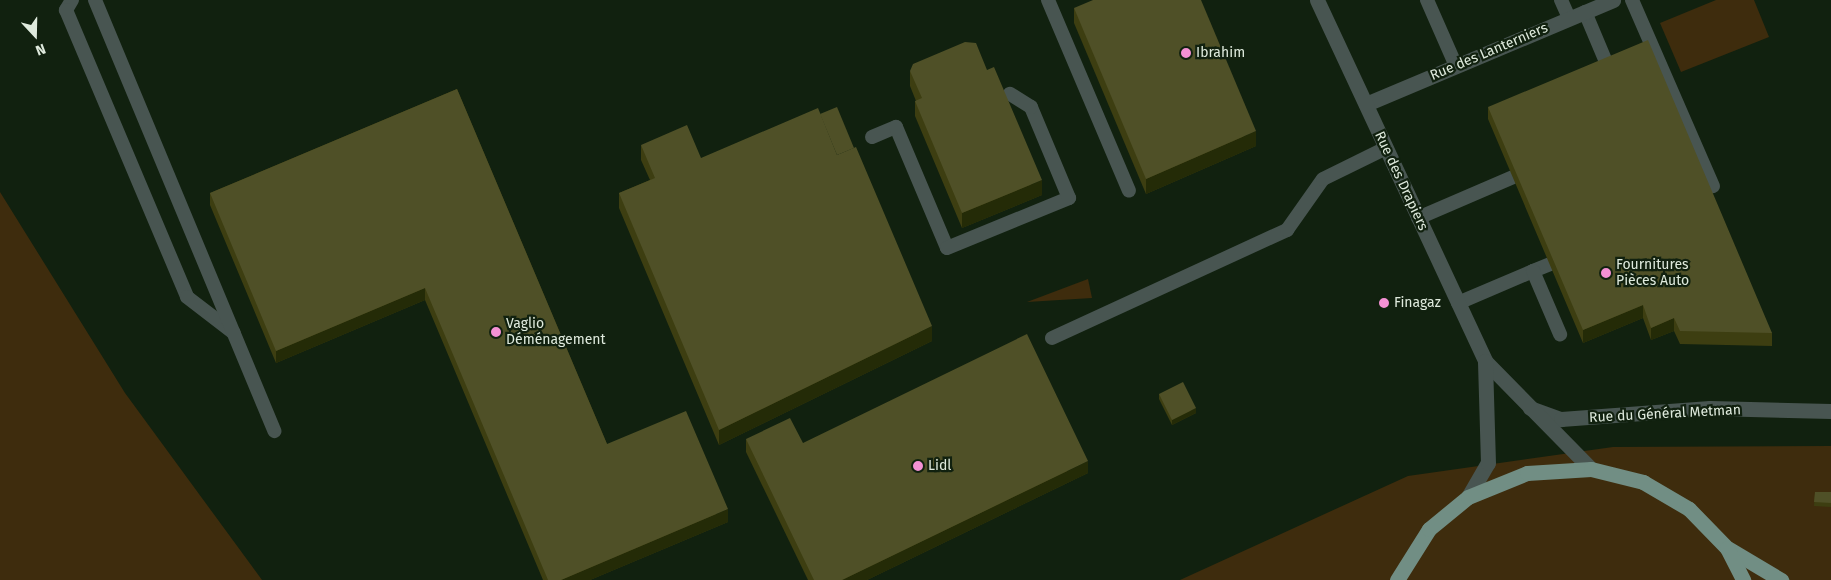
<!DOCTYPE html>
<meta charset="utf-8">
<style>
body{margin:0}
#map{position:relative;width:1831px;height:580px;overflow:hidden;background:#11210f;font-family:"Fira Sans",sans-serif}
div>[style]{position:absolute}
.green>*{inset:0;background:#3e2c0d}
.service>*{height:14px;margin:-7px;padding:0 7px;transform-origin:7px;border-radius:7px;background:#485551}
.minor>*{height:15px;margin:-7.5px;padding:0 7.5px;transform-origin:7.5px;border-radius:7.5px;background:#485551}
.tertiary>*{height:15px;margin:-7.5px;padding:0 7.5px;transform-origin:7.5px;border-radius:7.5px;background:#485551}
.primary>*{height:15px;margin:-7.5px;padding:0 7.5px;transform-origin:7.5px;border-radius:7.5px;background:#718e84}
.wall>*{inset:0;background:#3d3e11}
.shaded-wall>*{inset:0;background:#242b07}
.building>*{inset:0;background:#4f5027}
.dots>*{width:14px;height:14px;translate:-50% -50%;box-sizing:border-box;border:2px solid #11210f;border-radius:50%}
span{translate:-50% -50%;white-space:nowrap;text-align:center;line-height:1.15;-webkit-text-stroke:4.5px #11210f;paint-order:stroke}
.street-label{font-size:14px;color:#dfeadd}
.poi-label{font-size:14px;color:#dfeadd}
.left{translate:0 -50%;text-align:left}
.north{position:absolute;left:10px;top:10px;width:50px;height:50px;-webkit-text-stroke:4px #11210f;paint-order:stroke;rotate:159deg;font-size:14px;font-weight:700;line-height:20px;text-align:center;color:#dfeadd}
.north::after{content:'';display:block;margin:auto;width:18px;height:22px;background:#dfeadd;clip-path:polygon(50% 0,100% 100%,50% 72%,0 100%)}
</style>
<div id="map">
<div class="green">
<i style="clip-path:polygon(1716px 0,1754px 0,1769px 37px,1681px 72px,1660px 23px)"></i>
<i style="clip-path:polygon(0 192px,125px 393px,262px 580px,0 580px)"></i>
<i style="clip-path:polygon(1088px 279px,1092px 298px,1027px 302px)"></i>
<i style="clip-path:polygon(1831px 446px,1831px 580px,1180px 580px,1408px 476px,1613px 447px)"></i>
</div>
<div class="service">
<i style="left:72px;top:0;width:12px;rotate:121deg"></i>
<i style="left:66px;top:10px;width:311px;rotate:67.1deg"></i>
<i style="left:187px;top:297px;width:59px;rotate:37.5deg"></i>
<i style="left:95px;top:0;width:467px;rotate:67.4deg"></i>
<i style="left:1048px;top:0;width:207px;rotate:67deg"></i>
<i style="left:1427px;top:0;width:72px;rotate:66.3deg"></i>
<i style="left:1561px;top:0;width:20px;rotate:66deg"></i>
<i style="left:1632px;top:0;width:203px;rotate:66.5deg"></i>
<i style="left:1585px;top:12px;width:62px;rotate:67.2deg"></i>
<i style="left:872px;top:137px;width:26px;rotate:-23deg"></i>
<i style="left:896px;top:127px;width:131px;rotate:67.1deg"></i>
<i style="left:947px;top:248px;width:132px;rotate:-22.3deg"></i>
<i style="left:1069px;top:198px;width:99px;rotate:-112.7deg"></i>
<i style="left:1031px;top:107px;width:25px;rotate:-148deg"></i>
<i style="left:1418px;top:218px;width:103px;rotate:-23.3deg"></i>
<i style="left:1533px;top:271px;width:18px;rotate:-22deg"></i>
<i style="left:1458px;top:303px;width:82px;rotate:-23.1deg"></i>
<i style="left:1533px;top:271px;width:69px;rotate:66.8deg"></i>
<i style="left:1052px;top:338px;width:259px;rotate:-24.7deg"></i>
<i style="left:1287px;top:230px;width:62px;rotate:-54.8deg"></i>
<i style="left:1323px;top:179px;width:70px;rotate:-26.2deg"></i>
</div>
<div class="minor">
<i style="left:1366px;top:104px;width:268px;rotate:-22.8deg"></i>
<i style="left:1530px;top:408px;width:33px;rotate:20deg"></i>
<i style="left:1561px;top:419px;width:149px;rotate:-4.2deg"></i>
<i style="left:1710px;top:408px;width:121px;rotate:1.4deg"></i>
</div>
<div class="tertiary">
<i style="left:1317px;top:0;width:398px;rotate:65deg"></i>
<i style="left:1485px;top:361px;width:151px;rotate:45.5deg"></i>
<i style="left:1468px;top:497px;width:39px;rotate:-60deg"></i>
<i style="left:1488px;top:463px;width:102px;rotate:-91.7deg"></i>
</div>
<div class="primary">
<i style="left:1729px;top:549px;width:61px;rotate:30.8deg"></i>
<i style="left:1397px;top:580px;width:60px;rotate:-57.9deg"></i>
<i style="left:1429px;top:529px;width:50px;rotate:-39.4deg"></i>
<i style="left:1468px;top:497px;width:64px;rotate:-22.1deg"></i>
<i style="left:1527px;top:473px;width:64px;rotate:-3.6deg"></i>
<i style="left:1591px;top:469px;width:54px;rotate:14deg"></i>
<i style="left:1643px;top:482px;width:53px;rotate:30.4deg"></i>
<i style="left:1689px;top:509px;width:54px;rotate:45.7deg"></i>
<i style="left:1727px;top:548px;width:36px;rotate:63deg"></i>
</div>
<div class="wall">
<i style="clip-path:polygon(1074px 8px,1256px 146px,1146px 194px,1074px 23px)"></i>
<i style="clip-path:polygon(910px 71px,1042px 195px,962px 228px,915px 116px,915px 101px,916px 101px,910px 86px)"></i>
<i style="clip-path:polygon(457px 89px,607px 444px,728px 522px,590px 580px,543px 580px,425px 300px,276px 363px,210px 205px,210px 193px)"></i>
<i style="clip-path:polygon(1488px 107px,1772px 333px,1772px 346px,1680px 344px,1674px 331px,1651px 340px,1643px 318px,1583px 343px,1488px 119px)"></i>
<i style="clip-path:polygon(641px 145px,932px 341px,719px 445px,619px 208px,619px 193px,650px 180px,641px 160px)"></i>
<i style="clip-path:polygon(1159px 394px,1196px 413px,1172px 425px,1159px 399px)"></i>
<i style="clip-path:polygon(746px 439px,803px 443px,1088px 473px,867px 580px,808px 580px,746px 452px)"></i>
<i style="clip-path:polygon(1815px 492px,1831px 492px,1831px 507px,1814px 506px)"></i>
</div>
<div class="shaded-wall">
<i style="clip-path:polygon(1256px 131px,1256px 146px,1146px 194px,1146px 179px)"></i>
<i style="clip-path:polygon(1042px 180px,1042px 195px,962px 228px,962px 213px)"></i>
<i style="clip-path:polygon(425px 288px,425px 300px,276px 363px,276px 351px)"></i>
<i style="clip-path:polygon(1643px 305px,1643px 318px,1583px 343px,1583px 330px)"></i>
<i style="clip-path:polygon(1674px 318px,1674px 331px,1651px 340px,1651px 328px)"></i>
<i style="clip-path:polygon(932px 326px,932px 341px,719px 445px,719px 430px)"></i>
<i style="clip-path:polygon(1196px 408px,1196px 413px,1172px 425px,1172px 420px)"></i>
<i style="clip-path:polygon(1088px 461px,1088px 473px,867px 580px,842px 580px)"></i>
<i style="clip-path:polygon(728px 509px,728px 522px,590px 580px,561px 580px)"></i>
</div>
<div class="building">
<i style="clip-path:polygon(1093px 0,1201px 0,1256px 131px,1146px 179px,1074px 8px)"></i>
<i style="clip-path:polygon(1648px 40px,1772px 333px,1680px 331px,1674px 318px,1651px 328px,1643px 305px,1583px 330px,1488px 107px)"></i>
<i style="clip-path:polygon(965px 42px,976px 43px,987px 70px,994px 67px,1042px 180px,962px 213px,915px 101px,922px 98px,910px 71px,913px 64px)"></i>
<i style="clip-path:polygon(457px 89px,607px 444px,686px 411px,728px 509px,561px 580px,548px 580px,425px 288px,276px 351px,210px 193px)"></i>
<i style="clip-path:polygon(837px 107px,854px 148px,837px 155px,820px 114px)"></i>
<i style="clip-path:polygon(818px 108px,837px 155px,856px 147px,932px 326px,719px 430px,619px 193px,655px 178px,641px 145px,687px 125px,701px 158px)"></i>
<i style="clip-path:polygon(1027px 334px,1088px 461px,842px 580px,814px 580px,746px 439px,790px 418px,803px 443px)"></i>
<i style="clip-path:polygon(1183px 382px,1196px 408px,1172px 420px,1159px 394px)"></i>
<i style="clip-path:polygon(1815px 492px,1831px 492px,1831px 503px,1814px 502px)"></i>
</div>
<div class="dots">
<i style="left:1186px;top:53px;background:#f491d4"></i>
<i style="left:1606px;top:273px;background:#f491d4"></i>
<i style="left:1384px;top:303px;background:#f491d4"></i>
<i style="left:496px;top:332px;background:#f491d4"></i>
<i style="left:918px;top:466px;background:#f491d4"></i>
</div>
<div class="street-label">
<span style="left:1489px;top:52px;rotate:-23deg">Rue des Lanterniers</span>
<span style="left:1401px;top:181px;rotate:65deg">Rue des Drapiers</span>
<span style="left:1665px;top:414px;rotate:-3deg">Rue du Général Metman</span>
</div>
<div class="poi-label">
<span class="left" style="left:1196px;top:53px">Ibrahim</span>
<span class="left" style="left:1616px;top:273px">Fournitures<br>Pièces Auto</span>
<span class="left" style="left:1394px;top:303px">Finagaz</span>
<span class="left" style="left:506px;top:332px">Vaglio<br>Déménagement</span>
<span class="left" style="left:928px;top:466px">Lidl</span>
</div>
<div class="north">N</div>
</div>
